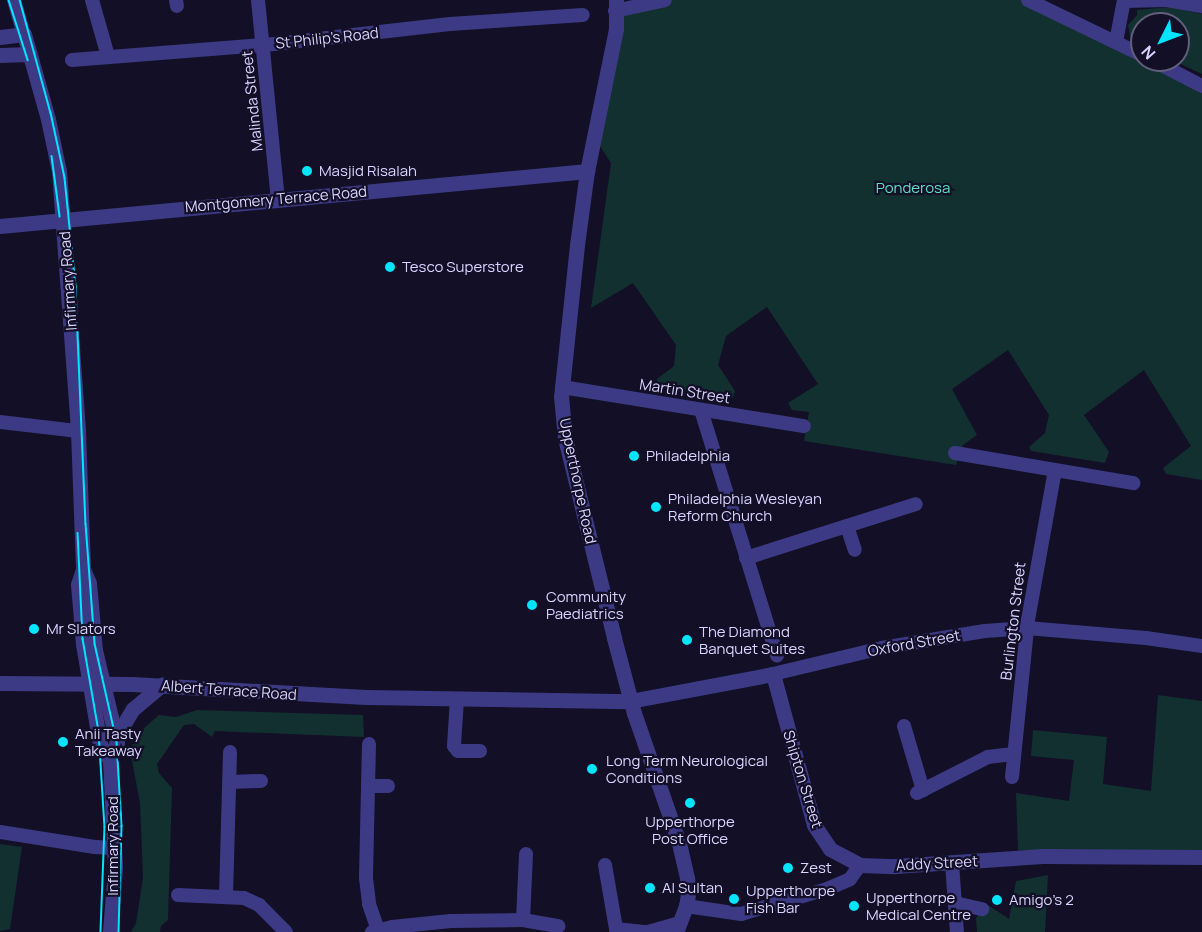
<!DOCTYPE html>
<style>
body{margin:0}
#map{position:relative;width:1202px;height:932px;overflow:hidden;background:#130f26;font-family:Manrope,sans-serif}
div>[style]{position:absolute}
.green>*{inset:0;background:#12302f}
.minor>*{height:14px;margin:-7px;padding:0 7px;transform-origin:7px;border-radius:7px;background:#3d3a85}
.tertiary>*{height:15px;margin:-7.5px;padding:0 7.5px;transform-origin:7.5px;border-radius:7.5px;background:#3d3a85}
.tram>*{height:1.5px;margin:-0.75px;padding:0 0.75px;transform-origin:0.75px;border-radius:0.75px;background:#00e5ff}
.dots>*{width:16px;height:16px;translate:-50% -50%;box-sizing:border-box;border:3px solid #130f26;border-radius:50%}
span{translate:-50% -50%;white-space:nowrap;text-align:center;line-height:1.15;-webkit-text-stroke:4.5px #130f26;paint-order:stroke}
.street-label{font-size:15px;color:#d9d4ff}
.poi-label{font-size:15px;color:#d9d4ff}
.left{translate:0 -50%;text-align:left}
.park-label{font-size:15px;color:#5fe0c0}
.north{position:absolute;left:1130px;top:12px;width:60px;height:60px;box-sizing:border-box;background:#130f26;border:2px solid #625e7d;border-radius:50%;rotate:228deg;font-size:16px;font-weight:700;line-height:24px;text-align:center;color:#d9d4ff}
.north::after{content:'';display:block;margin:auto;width:21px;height:27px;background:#00e5ff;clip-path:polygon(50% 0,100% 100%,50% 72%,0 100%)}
</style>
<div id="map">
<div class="green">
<i style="clip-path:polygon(665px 0,1028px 0,1202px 86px,1202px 480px,1166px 474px,1163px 468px,1191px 446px,1144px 370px,1084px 415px,1109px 452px,1105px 463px,1031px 451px,1029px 447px,1045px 433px,1049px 415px,1008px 350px,952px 389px,977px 435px,963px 445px,956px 465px,804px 441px,809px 412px,792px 410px,788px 403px,818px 384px,767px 307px,726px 336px,718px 365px,735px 391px,733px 398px,657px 386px,657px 379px,674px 366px,676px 345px,633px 283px,591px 308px,611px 163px,596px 140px,621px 14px)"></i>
<i style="clip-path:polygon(1170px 7px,1202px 14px,1202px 74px,1172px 60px,1178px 60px,1178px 24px,1142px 24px,1142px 45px,1130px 36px,1128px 25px,1137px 15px,1137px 10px)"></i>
<i style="clip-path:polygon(1158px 695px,1202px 701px,1202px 850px,1018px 850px,1016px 793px,1069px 801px,1074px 760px,1031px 756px,1033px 730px,1107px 737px,1103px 784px,1151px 791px)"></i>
<i style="clip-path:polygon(197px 710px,363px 715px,364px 737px,215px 731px,212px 737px,194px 724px,184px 725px,157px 764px,159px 773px,172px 788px,168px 920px,161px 926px,160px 932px,131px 932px,136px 923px,143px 878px,140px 803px,130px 750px,137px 734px,159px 715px,176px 717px)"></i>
<i style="clip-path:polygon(0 844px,22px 847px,10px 929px,0 931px)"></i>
<i style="clip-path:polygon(1048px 875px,1045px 932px,977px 932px,976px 918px,988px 905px,1009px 919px,1016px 881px)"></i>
</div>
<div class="minor">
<i style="left:14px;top:0;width:35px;rotate:74deg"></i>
<i style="left:92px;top:0;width:58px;rotate:74.1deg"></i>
<i style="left:176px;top:0;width:6px;rotate:81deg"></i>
<i style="left:258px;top:0;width:200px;rotate:84.3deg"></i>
<i style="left:1028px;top:0;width:127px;rotate:25.8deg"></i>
<i style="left:1124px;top:1px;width:43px;rotate:-1.3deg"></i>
<i style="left:1167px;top:0;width:36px;rotate:10deg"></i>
<i style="left:615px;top:11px;width:51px;rotate:-12.4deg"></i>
<i style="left:1116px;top:42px;width:43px;rotate:-79.2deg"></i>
<i style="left:72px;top:60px;width:203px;rotate:-4.5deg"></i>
<i style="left:274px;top:44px;width:177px;rotate:-6.5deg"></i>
<i style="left:450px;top:24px;width:133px;rotate:-3.9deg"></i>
<i style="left:1152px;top:60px;width:56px;rotate:27.5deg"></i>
<i style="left:562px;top:387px;width:245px;rotate:9.2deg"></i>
<i style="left:701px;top:410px;width:257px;rotate:72.8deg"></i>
<i style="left:0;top:422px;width:79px;rotate:6.6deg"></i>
<i style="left:955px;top:453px;width:181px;rotate:9.6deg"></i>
<i style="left:847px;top:526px;width:25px;rotate:72deg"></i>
<i style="left:746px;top:558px;width:178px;rotate:-17.6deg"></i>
<i style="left:773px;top:674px;width:112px;rotate:-13.4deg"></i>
<i style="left:882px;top:648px;width:104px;rotate:-9.4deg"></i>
<i style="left:985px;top:631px;width:42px;rotate:-4.1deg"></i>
<i style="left:1027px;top:628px;width:119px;rotate:4.8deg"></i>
<i style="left:1146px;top:638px;width:57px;rotate:8.1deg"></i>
<i style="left:457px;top:699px;width:47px;rotate:93.7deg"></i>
<i style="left:454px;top:746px;width:6px;rotate:51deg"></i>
<i style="left:458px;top:751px;width:22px"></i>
<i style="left:904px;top:726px;width:67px;rotate:73.5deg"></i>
<i style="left:369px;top:744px;width:134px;rotate:91.3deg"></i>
<i style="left:366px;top:878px;width:26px;rotate:83deg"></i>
<i style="left:369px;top:904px;width:28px;rotate:71deg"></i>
<i style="left:1012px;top:777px;width:158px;rotate:-84.2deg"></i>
<i style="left:1028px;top:620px;width:152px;rotate:-79.8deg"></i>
<i style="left:230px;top:782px;width:31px;rotate:-2deg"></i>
<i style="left:368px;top:786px;width:20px"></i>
<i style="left:917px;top:793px;width:80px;rotate:-26.9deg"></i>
<i style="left:988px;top:757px;width:25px;rotate:-7deg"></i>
<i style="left:0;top:832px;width:96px;rotate:9deg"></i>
<i style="left:95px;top:847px;width:19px;rotate:3deg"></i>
<i style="left:952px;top:863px;width:69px;rotate:85.9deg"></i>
<i style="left:605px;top:865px;width:65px;rotate:80.2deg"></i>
<i style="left:616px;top:929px;width:30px;rotate:6deg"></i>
<i style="left:178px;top:895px;width:66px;rotate:2.6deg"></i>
<i style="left:244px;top:898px;width:17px;rotate:25deg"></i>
<i style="left:259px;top:905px;width:38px;rotate:45deg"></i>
<i style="left:226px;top:896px;width:144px;rotate:-88.4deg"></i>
<i style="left:955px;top:903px;width:28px;rotate:13deg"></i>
<i style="left:686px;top:906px;width:56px;rotate:8.3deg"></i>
<i style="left:741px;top:914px;width:90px;rotate:-16.2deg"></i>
<i style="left:827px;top:889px;width:25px;rotate:-23deg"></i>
<i style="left:850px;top:879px;width:17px;rotate:-54deg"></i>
<i style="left:523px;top:920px;width:66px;rotate:-87.4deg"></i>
<i style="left:372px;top:932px;width:21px;rotate:-14deg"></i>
<i style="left:392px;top:927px;width:59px;rotate:-5.8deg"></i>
<i style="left:451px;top:921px;width:72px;rotate:-0.8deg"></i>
<i style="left:523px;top:920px;width:36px;rotate:10deg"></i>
<i style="left:648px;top:932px;width:32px;rotate:-16deg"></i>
</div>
<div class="tertiary">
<i style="left:616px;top:0;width:29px;rotate:90deg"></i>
<i style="left:616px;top:29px;width:145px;rotate:101.5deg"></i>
<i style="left:587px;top:171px;width:75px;rotate:97.7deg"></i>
<i style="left:577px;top:245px;width:152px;rotate:96deg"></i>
<i style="left:561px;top:396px;width:42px;rotate:84.6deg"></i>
<i style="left:565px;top:438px;width:206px;rotate:76.2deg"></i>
<i style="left:614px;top:638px;width:78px;rotate:75.1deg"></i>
<i style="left:634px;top:713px;width:138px;rotate:70.9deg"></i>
<i style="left:679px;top:843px;width:36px;rotate:77deg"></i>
<i style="left:687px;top:878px;width:10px;rotate:79deg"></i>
<i style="left:689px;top:888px;width:18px;rotate:99deg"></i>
<i style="left:686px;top:906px;width:28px;rotate:111deg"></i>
<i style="left:0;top:37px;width:24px;rotate:-7deg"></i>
<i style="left:24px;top:34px;width:88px;rotate:74.2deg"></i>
<i style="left:48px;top:119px;width:53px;rotate:78.1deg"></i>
<i style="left:59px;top:171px;width:261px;rotate:85.8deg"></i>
<i style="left:78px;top:431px;width:138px;rotate:87.9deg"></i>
<i style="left:83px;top:569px;width:16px;rotate:108deg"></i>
<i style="left:78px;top:584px;width:60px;rotate:85.2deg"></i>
<i style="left:83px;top:644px;width:102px;rotate:80.4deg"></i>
<i style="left:100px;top:745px;width:18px;rotate:56deg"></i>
<i style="left:0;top:55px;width:29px;rotate:-2deg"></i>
<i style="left:0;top:226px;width:590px;rotate:-5.35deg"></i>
<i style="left:83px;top:569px;width:15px;rotate:67deg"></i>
<i style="left:89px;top:583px;width:67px;rotate:84.9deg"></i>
<i style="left:95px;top:650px;width:95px;rotate:76.6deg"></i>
<i style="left:117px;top:742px;width:19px;rotate:111deg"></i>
<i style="left:110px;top:760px;width:108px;rotate:87.3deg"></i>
<i style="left:115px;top:868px;width:64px;rotate:94.5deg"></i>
<i style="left:0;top:683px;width:132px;rotate:0.4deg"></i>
<i style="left:132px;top:684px;width:234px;rotate:3.2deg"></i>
<i style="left:366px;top:697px;width:264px;rotate:0.9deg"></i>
<i style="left:630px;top:701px;width:146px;rotate:-10.7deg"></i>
<i style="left:773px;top:674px;width:156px;rotate:74.8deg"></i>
<i style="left:814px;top:825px;width:29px;rotate:56deg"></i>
<i style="left:830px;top:849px;width:34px;rotate:28deg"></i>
<i style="left:860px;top:865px;width:35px;rotate:2deg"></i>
<i style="left:895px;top:866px;width:148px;rotate:-3.9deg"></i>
<i style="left:1043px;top:856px;width:159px;rotate:0.4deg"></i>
<i style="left:116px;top:737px;width:33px;rotate:-59deg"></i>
<i style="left:133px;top:709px;width:38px;rotate:-40deg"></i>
</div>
<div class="tram">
<i style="left:9px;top:0;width:63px;rotate:72.4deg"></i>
<i style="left:20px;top:0;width:117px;rotate:74.7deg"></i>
<i style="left:51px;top:113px;width:66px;rotate:77.8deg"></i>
<i style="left:65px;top:178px;width:110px;rotate:84.2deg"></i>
<i style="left:76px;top:287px;width:237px;rotate:87.6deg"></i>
<i style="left:86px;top:524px;width:120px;rotate:85.7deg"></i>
<i style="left:95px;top:644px;width:100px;rotate:77.3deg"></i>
<i style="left:117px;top:742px;width:84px;rotate:86.6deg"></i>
<i style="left:122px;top:826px;width:106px;rotate:91.6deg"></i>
<i style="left:52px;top:156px;width:61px;rotate:82.4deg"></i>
<i style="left:78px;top:533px;width:106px;rotate:87.3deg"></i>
<i style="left:83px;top:639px;width:94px;rotate:80.2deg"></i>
<i style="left:99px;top:732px;width:95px;rotate:86.4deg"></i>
<i style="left:105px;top:827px;width:105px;rotate:92.2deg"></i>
</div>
<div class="dots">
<i style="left:307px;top:171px;background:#00e5ff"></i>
<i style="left:390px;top:267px;background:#00e5ff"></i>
<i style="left:634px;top:456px;background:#00e5ff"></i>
<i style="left:656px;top:507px;background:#00e5ff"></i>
<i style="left:532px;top:605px;background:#00e5ff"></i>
<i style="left:34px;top:629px;background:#00e5ff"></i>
<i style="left:687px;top:640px;background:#00e5ff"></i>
<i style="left:63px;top:742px;background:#00e5ff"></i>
<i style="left:592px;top:769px;background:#00e5ff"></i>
<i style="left:690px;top:803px;background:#00e5ff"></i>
<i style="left:788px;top:868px;background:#00e5ff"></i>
<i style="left:650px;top:888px;background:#00e5ff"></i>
<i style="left:734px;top:899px;background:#00e5ff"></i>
<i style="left:997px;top:900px;background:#00e5ff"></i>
<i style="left:854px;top:906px;background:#00e5ff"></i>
</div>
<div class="street-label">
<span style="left:327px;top:38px;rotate:-6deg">St Philip's Road</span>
<span style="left:252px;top:101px;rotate:-96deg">Malinda Street</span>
<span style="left:276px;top:199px;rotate:-5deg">Montgomery Terrace Road</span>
<span style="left:68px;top:281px;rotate:-94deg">Infirmary Road</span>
<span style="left:685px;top:391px;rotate:9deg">Martin Street</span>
<span style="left:578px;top:481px;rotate:78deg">Upperthorpe Road</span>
<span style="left:1013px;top:621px;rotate:-83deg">Burlington Street</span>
<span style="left:914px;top:643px;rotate:-10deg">Oxford Street</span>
<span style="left:229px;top:690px;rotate:4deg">Albert Terrace Road</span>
<span style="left:803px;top:779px;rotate:73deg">Shipton Street</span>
<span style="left:113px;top:846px;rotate:-90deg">Infirmary Road</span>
<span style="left:937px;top:863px;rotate:-3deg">Addy Street</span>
</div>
<div class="poi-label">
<span class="left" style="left:319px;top:171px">Masjid Risalah</span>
<span class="left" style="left:402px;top:267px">Tesco Superstore</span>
<span class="left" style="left:646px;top:456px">Philadelphia</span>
<span class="left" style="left:668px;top:507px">Philadelphia Wesleyan<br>Reform Church</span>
<span class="left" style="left:546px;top:605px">Community<br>Paediatrics</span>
<span class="left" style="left:46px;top:629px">Mr Slators</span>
<span class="left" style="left:699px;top:640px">The Diamond<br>Banquet Suites</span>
<span class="left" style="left:75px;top:742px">Anii Tasty<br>Takeaway</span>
<span class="left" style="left:606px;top:769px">Long Term Neurological<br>Conditions</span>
<span style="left:690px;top:830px">Upperthorpe<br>Post Office</span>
<span class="left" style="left:800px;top:868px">Zest</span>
<span class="left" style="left:662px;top:888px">Al Sultan</span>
<span class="left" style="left:746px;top:899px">Upperthorpe<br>Fish Bar</span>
<span class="left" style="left:866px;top:906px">Upperthorpe<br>Medical Centre</span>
<span class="left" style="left:1009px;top:900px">Amigo's 2</span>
</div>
<div class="park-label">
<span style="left:913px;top:188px">Ponderosa</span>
</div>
<div class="north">N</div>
</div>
